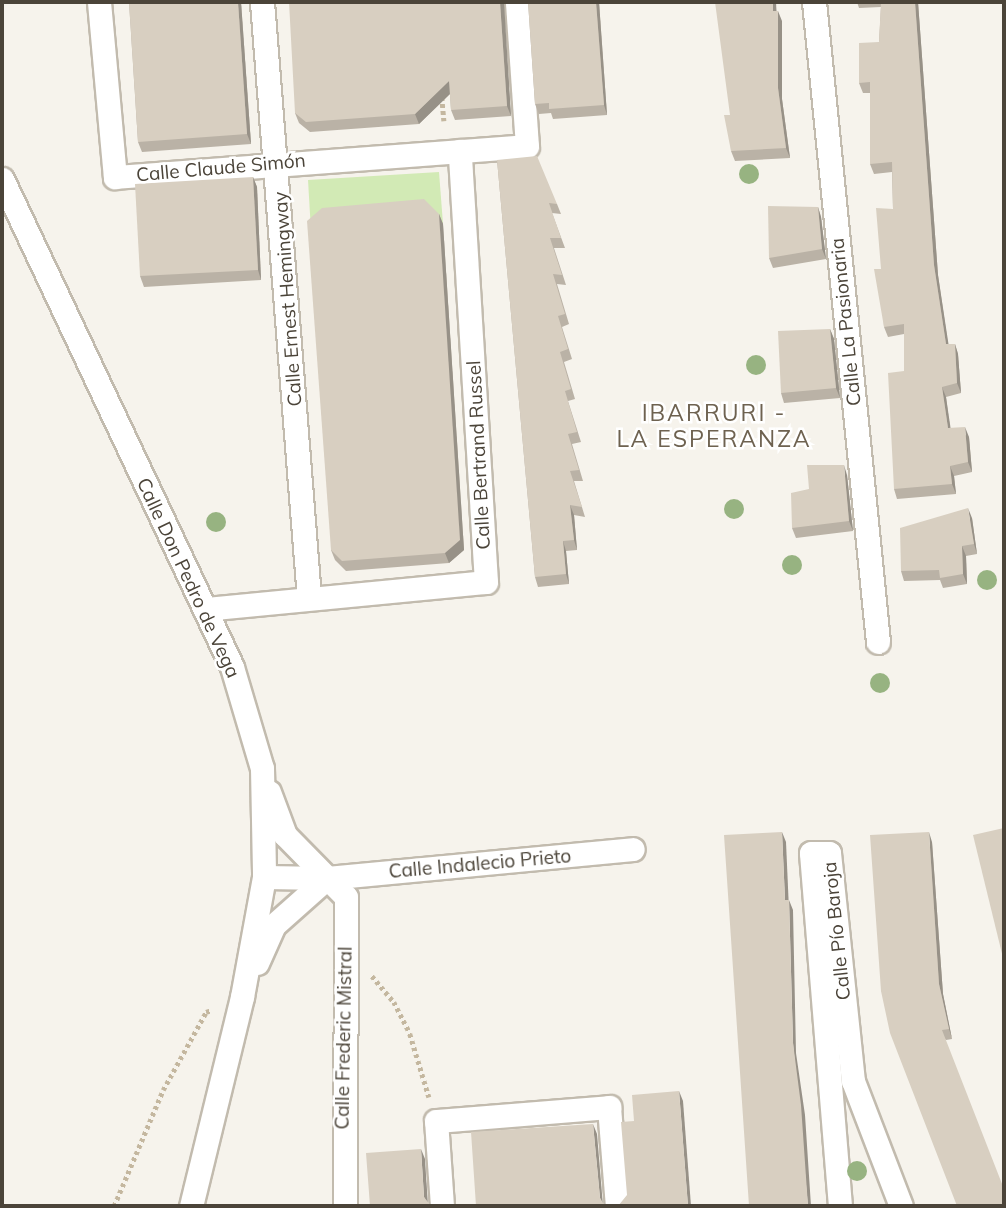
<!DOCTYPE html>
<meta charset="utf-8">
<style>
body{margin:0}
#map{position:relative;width:1006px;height:1208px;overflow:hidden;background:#f6f3ec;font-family:Mulish,sans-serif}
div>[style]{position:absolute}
.green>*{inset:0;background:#d2eab5}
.path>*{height:4.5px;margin-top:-2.25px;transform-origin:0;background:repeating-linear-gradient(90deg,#c4b79f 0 3.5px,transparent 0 7px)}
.roads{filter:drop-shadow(2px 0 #c2bbae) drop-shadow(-2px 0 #c2bbae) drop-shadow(0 2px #c2bbae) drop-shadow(0 -2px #c2bbae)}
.street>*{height:23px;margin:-11.5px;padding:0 11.5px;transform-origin:11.5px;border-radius:11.5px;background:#fff}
.trees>*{width:20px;height:20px;margin:-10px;border-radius:50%;background:#97b381}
.wall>*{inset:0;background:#bab2a6}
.shaded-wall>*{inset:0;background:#979187}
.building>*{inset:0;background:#d8cfc1}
span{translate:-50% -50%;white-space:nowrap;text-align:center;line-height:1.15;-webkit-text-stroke:5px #fff;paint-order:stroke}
.street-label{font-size:19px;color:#4b4439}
.quarter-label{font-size:23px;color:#6e6250;letter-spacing:2px}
.frame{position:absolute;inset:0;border:4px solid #4b4439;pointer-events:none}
</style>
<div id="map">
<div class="green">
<i style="clip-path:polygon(439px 172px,443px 224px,311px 231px,308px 180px)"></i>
</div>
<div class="path">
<i style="left:442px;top:97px;width:24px;rotate:85deg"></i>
<i style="left:372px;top:976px;width:34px;rotate:50deg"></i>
<i style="left:394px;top:1002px;width:36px;rotate:63deg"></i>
<i style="left:410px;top:1034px;width:66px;rotate:73.2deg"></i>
<i style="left:114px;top:1206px;width:126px;rotate:-67.1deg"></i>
<i style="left:163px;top:1090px;width:89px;rotate:-61.1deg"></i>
<i style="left:206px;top:1012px;width:6px;rotate:-18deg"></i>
</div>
<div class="roads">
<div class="street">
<i style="left:99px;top:2px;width:176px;rotate:84.8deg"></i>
<i style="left:115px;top:177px;width:413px;rotate:-4.3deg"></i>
<i style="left:527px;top:146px;width:144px;rotate:-94deg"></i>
<i style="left:262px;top:2px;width:598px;rotate:85.49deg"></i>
<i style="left:814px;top:2px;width:643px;rotate:84.29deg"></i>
<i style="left:2px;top:179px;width:539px;rotate:64.76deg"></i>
<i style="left:232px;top:667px;width:105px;rotate:73.5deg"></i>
<i style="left:262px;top:768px;width:109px;rotate:88.9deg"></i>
<i style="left:264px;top:877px;width:122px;rotate:100.4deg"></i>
<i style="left:242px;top:997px;width:215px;rotate:103.7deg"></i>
<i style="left:205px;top:609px;width:282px;rotate:-5.5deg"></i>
<i style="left:486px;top:582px;width:432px;rotate:-93.5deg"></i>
<i style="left:269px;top:792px;width:46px;rotate:69.6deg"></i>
<i style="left:285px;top:835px;width:87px;rotate:45.5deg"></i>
<i style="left:346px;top:897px;width:309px;rotate:90.2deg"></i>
<i style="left:264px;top:877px;width:63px;rotate:0.9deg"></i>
<i style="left:327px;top:878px;width:307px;rotate:-5.4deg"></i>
<i style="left:257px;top:963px;width:42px;rotate:-65.9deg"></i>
<i style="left:274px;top:925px;width:71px;rotate:-41.6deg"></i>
<i style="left:442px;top:1206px;width:85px;rotate:-94deg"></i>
<i style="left:436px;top:1121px;width:174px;rotate:-4.6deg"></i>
<i style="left:609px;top:1107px;width:99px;rotate:85.4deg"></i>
<i style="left:840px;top:1206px;width:354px;rotate:-94.7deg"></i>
<i style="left:811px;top:853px;width:18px"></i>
<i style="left:829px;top:853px;width:229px;rotate:84deg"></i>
<i style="left:853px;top:1081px;width:134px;rotate:69deg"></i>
</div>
</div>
<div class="trees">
<i style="left:749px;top:174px"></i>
<i style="left:756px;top:365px"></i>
<i style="left:734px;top:509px"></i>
<i style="left:216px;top:522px"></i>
<i style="left:792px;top:565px"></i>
<i style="left:987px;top:580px"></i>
<i style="left:880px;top:683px"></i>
<i style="left:857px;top:1171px"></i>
</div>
<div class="wall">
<i style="clip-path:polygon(129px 2px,241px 2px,251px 144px,142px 152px,138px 142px)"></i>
<i style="clip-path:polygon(528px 2px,599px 2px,607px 115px,553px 119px,551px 113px,539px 114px,535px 104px)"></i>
<i style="clip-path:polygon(857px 2px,918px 2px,938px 275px,948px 344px,955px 344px,958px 354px,961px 393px,946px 397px,950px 428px,969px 437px,972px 472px,954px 476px,956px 494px,897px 499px,894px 489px,904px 371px,904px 334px,888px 337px,884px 327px,881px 269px,893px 209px,892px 172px,874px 174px,870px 164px,870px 93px,863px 93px,859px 83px,879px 42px,881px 7px,859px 8px)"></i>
<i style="clip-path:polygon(503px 3px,511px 116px,455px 120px,451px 110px,450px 94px,419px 124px,310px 132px,299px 123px,295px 113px)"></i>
<i style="clip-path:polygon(782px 21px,782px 99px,790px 158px,735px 161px,731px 151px,730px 115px)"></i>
<i style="clip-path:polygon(497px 160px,557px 204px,561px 214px,552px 213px,565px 248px,554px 248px,566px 285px,557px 284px,569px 324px,562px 327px,572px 359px,564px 362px,575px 399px,568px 401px,581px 442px,572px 444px,583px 481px,574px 481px,585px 517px,574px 515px,577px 550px,566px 551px,569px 584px,538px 587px,535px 577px)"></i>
<i style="clip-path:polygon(253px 177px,257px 187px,261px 280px,144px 287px,140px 276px)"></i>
<i style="clip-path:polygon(818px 207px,821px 217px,826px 259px,773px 268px,769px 258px)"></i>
<i style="clip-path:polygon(439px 214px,443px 224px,464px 550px,449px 563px,346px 571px,335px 560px,331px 550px)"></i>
<i style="clip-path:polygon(830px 329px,834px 339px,840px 398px,784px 403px,781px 393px)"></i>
<i style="clip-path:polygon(847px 475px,853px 531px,796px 538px,792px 528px,809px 489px)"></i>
<i style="clip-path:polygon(972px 518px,977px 554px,966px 556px,967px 584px,943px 588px,940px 580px,904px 581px,901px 571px)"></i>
<i style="clip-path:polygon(932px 842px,943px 994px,952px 1039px,946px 1040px,881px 991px)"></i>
</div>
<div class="shaded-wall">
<i style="clip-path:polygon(238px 2px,241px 2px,251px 144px,247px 134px)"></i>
<i style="clip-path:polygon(500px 2px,504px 2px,511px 116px,507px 106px)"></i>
<i style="clip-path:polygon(596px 2px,599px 2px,607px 115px,604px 105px)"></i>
<i style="clip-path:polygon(773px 2px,776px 2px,777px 21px,773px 11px)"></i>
<i style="clip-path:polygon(915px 2px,918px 2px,938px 275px,950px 354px,946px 344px,934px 265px)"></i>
<i style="clip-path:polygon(778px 11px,782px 21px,782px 99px,790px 158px,786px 148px,778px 88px)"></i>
<i style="clip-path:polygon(449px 81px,453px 91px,419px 124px,415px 114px)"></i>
<i style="clip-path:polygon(253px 177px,257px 187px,261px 280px,258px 270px)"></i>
<i style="clip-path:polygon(818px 207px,821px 217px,826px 259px,822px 249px)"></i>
<i style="clip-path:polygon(439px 214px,443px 224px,464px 550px,449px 563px,445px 553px)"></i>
<i style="clip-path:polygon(830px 329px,834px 339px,840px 398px,836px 388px)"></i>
<i style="clip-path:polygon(955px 344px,958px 354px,961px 393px,957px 383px)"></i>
<i style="clip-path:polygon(942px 387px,946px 397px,952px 438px,948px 428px)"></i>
<i style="clip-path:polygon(965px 427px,969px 437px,972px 472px,968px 462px)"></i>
<i style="clip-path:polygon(844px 465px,847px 475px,853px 531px,849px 521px)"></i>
<i style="clip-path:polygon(950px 466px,954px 476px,956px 494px,952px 484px)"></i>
<i style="clip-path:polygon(570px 505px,574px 515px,577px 550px,574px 540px)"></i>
<i style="clip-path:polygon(968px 508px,972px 518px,977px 554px,974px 544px)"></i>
<i style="clip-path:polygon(563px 541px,566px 551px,569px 584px,566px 574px)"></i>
<i style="clip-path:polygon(962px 546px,966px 556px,967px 584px,963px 574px)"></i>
<i style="clip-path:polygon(782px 832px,786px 842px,789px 910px,785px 900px)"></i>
<i style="clip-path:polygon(929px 832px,932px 842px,943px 994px,952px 1039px,949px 1029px,939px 984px)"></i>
<i style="clip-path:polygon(789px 900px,793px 910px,796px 1053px,805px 1115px,811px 1206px,808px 1206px,793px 1043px)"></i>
<i style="clip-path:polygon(679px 1091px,683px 1101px,691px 1206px,688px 1206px)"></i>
<i style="clip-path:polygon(593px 1124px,597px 1134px,603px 1206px,600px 1198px)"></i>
<i style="clip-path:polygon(421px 1149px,425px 1159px,428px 1206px,424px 1197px)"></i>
</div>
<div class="building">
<i style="clip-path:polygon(129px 2px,238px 2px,247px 134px,138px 142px)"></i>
<i style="clip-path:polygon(289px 2px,500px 2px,507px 106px,451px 110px,449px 81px,415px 114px,306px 122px,295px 113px)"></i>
<i style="clip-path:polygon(528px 2px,596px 2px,604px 105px,549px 109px,549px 103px,535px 104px)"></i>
<i style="clip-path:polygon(715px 2px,773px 2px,773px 11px,778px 11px,778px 88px,786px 148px,731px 151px,724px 115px,730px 115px)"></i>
<i style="clip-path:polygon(881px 2px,915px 2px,934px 265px,946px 344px,955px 344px,957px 383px,942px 387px,948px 428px,965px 427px,968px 462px,950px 466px,952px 484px,894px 489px,888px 373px,904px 371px,904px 324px,884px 327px,874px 269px,881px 269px,876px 208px,893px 209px,892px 162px,870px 164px,870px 82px,859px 83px,859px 43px,879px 42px)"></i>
<i style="clip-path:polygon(537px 156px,557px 204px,549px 203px,561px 238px,550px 238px,562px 275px,553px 274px,565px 314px,558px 316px,568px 349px,560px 352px,571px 389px,565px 391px,577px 432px,568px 434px,579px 470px,570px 471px,582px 507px,570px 505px,574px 540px,563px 541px,566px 574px,535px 577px,497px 160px)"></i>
<i style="clip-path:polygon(253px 177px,258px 270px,140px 276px,135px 184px)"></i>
<i style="clip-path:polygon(424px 199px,439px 214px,460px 540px,445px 553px,342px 561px,331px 550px,307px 221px,322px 208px)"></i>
<i style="clip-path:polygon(768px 206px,818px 207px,822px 249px,769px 258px)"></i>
<i style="clip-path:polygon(830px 329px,836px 388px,781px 393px,778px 331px)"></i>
<i style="clip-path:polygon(807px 465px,844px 465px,849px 521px,792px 528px,791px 493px,809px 489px)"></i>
<i style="clip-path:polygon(968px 508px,974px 544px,962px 546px,963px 574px,940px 578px,939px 570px,901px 571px,900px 528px)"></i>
<i style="clip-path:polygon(1004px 828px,1004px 962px,973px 835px)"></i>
<i style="clip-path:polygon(782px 832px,785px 900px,789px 900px,793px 1043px,801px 1105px,808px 1206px,749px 1206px,724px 835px)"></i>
<i style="clip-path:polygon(929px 832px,939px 984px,949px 1029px,942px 1030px,1004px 1189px,1004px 1206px,957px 1206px,890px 1033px,881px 991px,870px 835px)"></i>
<i style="clip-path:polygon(679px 1091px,688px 1206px,618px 1206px,627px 1195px,621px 1122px,634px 1121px,632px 1095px)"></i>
<i style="clip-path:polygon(593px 1124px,600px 1198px,605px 1206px,476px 1206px,471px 1132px)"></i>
<i style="clip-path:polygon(421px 1149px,424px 1197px,431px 1206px,370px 1206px,366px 1153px)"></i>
</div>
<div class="street-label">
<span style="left:221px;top:168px;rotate:-5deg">Calle Claude Simón</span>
<span style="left:288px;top:299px;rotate:-94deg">Calle Ernest Hemingway</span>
<span style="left:846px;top:322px;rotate:-96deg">Calle La Pasionaria</span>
<span style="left:479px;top:455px;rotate:-93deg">Calle Bertrand Russel</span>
<span style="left:188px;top:578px;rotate:65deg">Calle Don Pedro de Vega</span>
<span style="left:480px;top:864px;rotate:-5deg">Calle Indalecio Prieto</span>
<span style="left:837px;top:931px;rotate:-96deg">Calle Pío Baroja</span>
<span style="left:344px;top:1038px;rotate:-89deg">Calle Frederic Mistral</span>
</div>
<div class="quarter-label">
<span style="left:714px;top:426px">IBARRURI -<br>LA ESPERANZA</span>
</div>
<div class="frame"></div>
</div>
